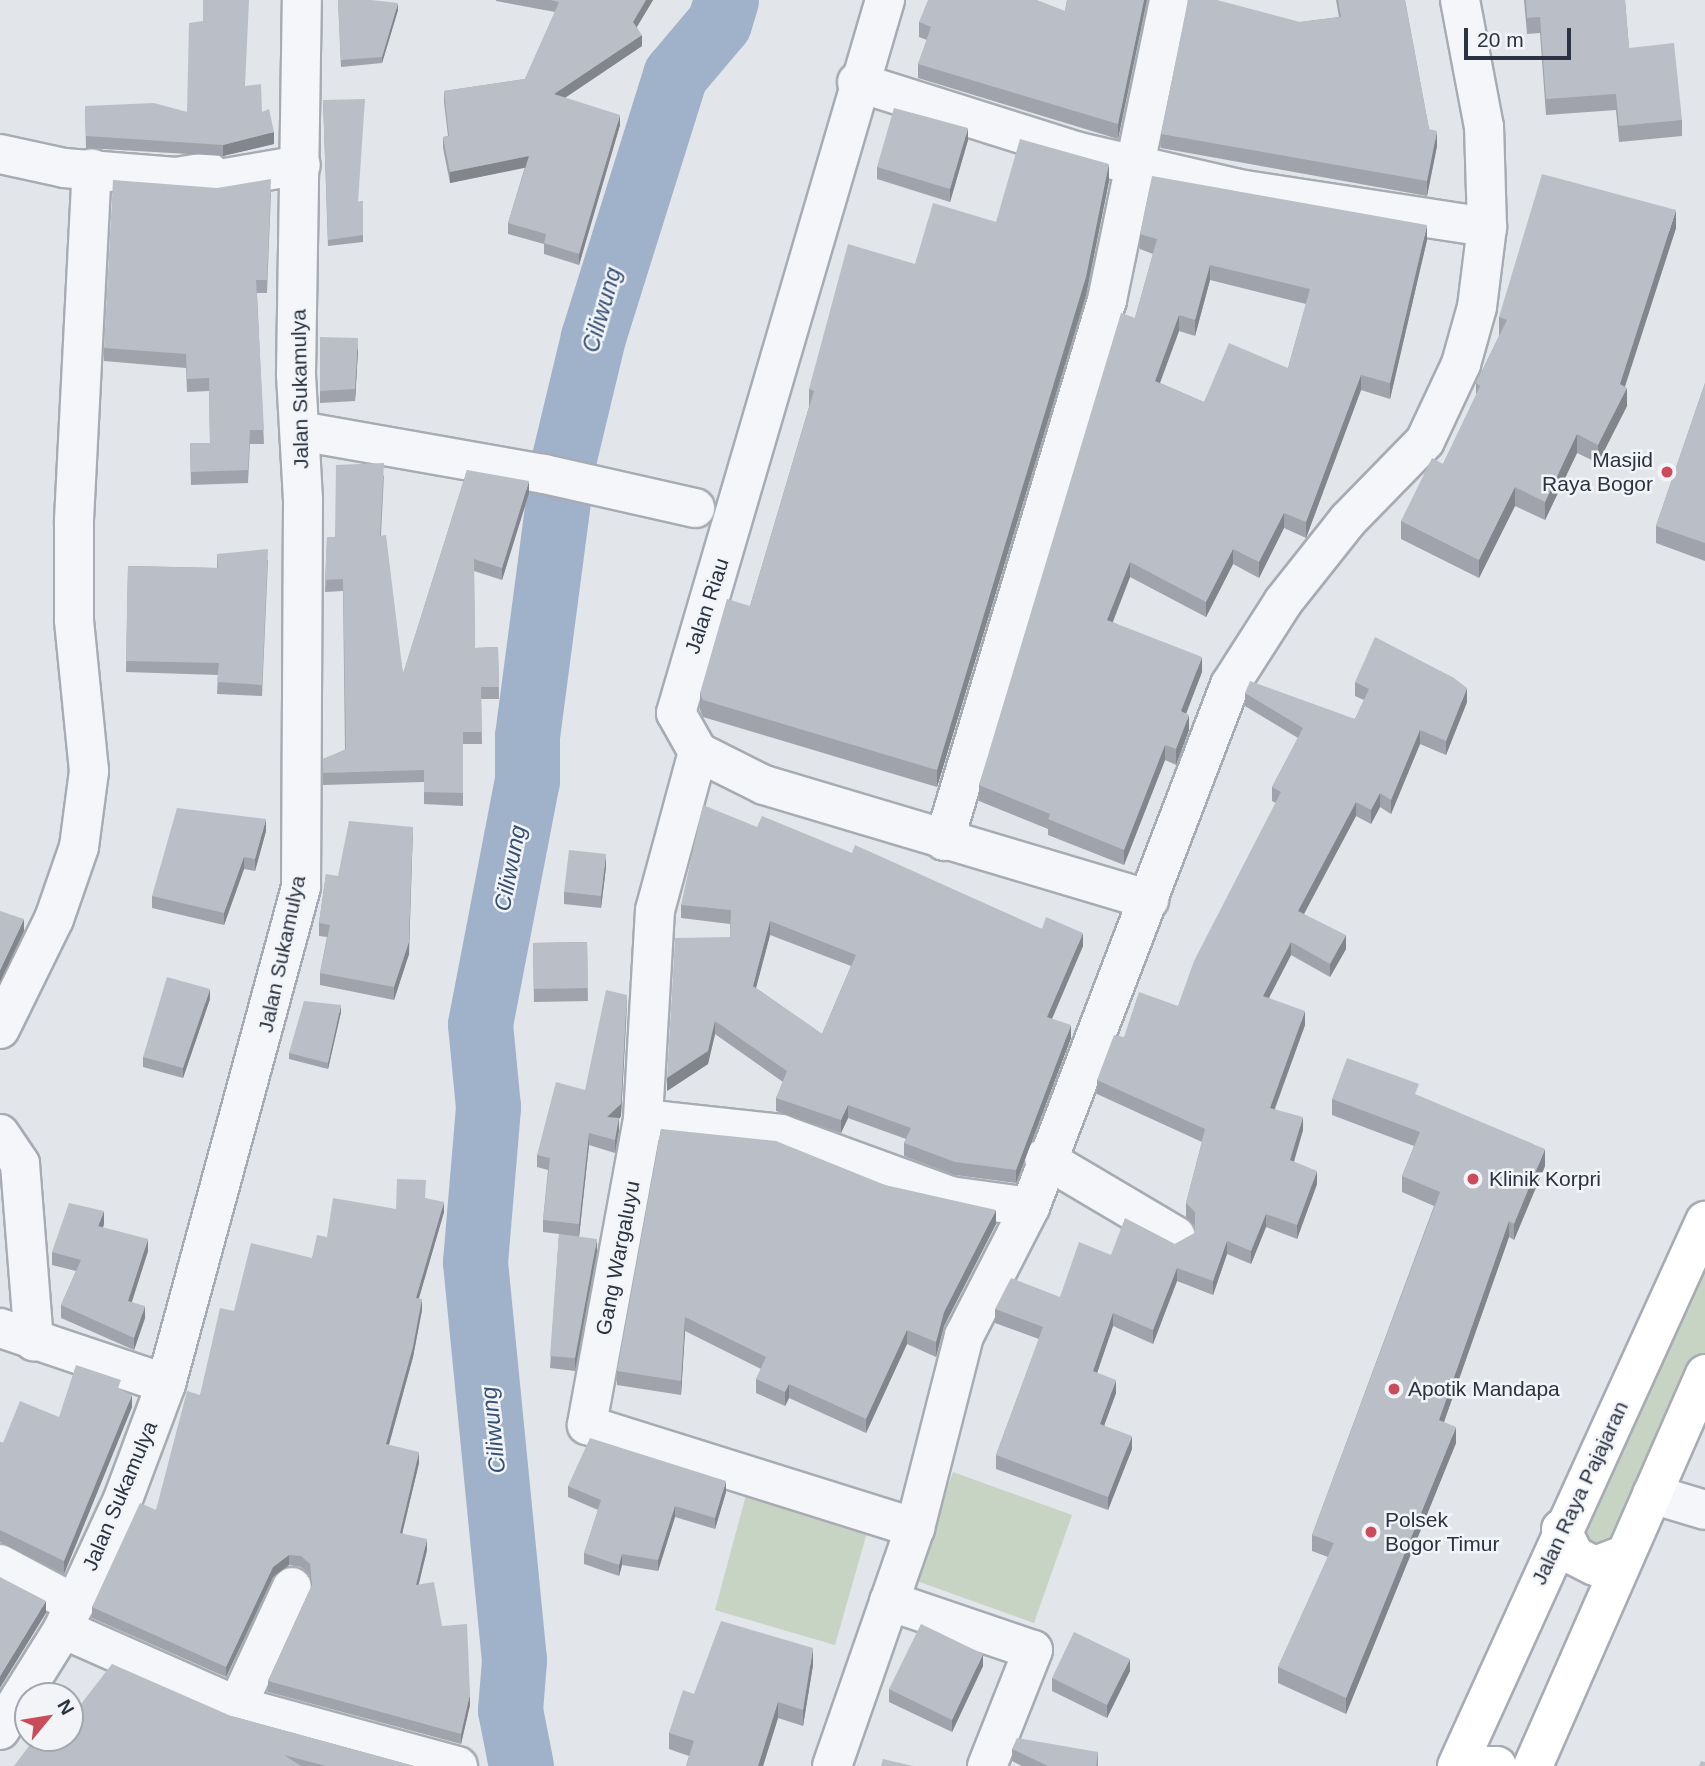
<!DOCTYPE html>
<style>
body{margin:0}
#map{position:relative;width:1705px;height:1766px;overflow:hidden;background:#e2e5ea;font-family:Helvetica,sans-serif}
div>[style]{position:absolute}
.green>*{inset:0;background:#c7d4c4}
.river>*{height:65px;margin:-32.5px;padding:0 32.5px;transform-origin:32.5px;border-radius:32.5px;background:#9fb2c9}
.roads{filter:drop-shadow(2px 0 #a7acb4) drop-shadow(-2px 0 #a7acb4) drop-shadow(0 2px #a7acb4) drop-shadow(0 -2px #a7acb4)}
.minor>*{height:38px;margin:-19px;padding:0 19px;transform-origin:19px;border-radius:19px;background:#f5f6f9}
.highway>*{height:38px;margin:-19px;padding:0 19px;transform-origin:19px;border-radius:19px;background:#fff}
.wall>*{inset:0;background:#a0a3ab}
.shaded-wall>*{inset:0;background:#82858b}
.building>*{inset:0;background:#babec7}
.dots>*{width:19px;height:19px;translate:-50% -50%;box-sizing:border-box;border:4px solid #f2f4f8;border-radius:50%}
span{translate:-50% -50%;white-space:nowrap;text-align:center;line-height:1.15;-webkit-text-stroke:5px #f2f4f8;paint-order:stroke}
.street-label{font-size:21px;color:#2b3342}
.poi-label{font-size:21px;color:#2b3342}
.right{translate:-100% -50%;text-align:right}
.left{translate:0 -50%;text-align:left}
.water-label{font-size:23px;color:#365075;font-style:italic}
.north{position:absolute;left:14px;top:1682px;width:70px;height:70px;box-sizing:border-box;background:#f2f4f8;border:2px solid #a2a7af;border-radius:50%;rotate:60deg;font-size:19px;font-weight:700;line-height:28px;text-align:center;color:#2b3342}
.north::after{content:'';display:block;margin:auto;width:24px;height:32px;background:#cc4b5b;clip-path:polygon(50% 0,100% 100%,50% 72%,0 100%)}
.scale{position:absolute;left:1464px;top:28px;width:107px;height:32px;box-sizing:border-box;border:4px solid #2b3342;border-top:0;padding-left:9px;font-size:21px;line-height:24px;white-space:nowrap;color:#2b3342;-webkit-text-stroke:5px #f2f4f8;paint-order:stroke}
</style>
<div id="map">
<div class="green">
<i style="clip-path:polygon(1705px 1215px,1705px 1373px,1626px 1554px,1575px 1556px)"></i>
<i style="clip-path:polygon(953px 1472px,1072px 1515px,1034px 1623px,914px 1580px)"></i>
<i style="clip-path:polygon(746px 1495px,868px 1529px,835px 1645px,715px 1610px)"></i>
</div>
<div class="river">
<i style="left:521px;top:1766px;width:57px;rotate:-101.1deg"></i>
<i style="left:510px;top:1710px;width:50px;rotate:-85.4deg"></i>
<i style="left:514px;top:1660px;width:400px;rotate:-95.6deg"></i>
<i style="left:475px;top:1262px;width:156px;rotate:-85.2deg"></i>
<i style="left:488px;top:1107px;width:83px;rotate:-95.5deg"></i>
<i style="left:480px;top:1024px;width:248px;rotate:-79.1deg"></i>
<i style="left:527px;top:781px;width:45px;rotate:-90deg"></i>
<i style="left:527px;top:736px;width:276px;rotate:-82.5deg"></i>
<i style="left:563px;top:462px;width:129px;rotate:-76.5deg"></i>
<i style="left:593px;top:337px;width:275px;rotate:-72.6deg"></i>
<i style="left:675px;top:75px;width:68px;rotate:-49.8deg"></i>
<i style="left:719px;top:23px;width:24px;rotate:-73deg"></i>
</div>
<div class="roads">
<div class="minor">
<i style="left:885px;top:0;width:743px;rotate:106.34deg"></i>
<i style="left:676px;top:713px;width:45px;rotate:60.6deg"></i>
<i style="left:698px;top:752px;width:74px;rotate:26.6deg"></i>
<i style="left:764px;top:785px;width:402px;rotate:16.6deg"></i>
<i style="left:857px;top:82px;width:233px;rotate:17.5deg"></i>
<i style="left:1079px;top:152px;width:169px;rotate:13deg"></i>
<i style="left:1244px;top:190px;width:246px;rotate:8.7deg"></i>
<i style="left:0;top:154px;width:66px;rotate:12.3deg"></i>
<i style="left:64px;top:168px;width:112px;rotate:4.6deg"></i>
<i style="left:176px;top:177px;width:33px;rotate:-9deg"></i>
<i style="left:209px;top:172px;width:9px;rotate:58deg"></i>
<i style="left:214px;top:180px;width:88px;rotate:-9.8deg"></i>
<i style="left:300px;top:431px;width:248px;rotate:10deg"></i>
<i style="left:544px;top:474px;width:155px;rotate:12.7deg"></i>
<i style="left:698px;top:752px;width:164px;rotate:105.2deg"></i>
<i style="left:655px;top:910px;width:209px;rotate:93.3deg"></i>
<i style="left:643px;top:1119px;width:311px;rotate:100.4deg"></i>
<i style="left:587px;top:1425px;width:344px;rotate:17.4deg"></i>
<i style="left:944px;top:841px;width:565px;rotate:-73.23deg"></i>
<i style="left:1107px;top:300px;width:306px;rotate:-78.3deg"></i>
<i style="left:0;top:1029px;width:123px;rotate:-63.9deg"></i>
<i style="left:54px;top:919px;width:76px;rotate:-70.9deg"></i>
<i style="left:79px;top:847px;width:77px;rotate:-82.5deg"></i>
<i style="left:89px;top:771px;width:152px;rotate:-95.7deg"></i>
<i style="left:74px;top:620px;width:100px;rotate:-90deg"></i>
<i style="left:74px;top:520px;width:352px;rotate:-87.1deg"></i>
<i style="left:643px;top:1119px;width:139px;rotate:6.2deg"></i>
<i style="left:781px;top:1134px;width:180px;rotate:20.1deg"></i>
<i style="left:950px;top:1196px;width:81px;rotate:7.8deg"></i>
<i style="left:0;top:1134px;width:36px;rotate:56deg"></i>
<i style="left:20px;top:1164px;width:178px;rotate:85.5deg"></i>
<i style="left:1044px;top:1158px;width:153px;rotate:30.6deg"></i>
<i style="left:0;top:1328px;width:175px;rotate:18.6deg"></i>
<i style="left:1652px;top:1494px;width:55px;rotate:16.8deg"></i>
<i style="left:0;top:1564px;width:85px;rotate:28.1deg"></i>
<i style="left:889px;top:1601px;width:152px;rotate:18.8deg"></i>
<i style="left:1033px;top:1650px;width:125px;rotate:111.6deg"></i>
<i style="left:63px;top:1629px;width:190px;rotate:23.9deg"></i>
<i style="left:237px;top:1706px;width:229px;rotate:15.2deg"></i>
<i style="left:237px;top:1706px;width:131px;rotate:-65.2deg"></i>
<i style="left:0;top:1730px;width:119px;rotate:-58deg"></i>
<i style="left:63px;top:1629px;width:143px;rotate:-65.2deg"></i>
<i style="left:123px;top:1499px;width:123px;rotate:-69.5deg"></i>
<i style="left:166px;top:1384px;width:515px;rotate:-74.8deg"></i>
<i style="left:301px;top:887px;width:387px;rotate:-89.7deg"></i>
<i style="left:303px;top:500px;width:127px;rotate:-93.2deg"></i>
<i style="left:296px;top:373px;width:373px;rotate:-89.1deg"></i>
<i style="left:832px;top:1766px;width:252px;rotate:-70.8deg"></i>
<i style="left:915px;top:1528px;width:198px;rotate:-75.7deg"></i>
<i style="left:964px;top:1336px;width:145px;rotate:-62.9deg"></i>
<i style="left:1030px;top:1207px;width:559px;rotate:-69.04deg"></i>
<i style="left:1230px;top:685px;width:98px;rotate:-57.4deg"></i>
<i style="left:1283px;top:602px;width:105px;rotate:-51.6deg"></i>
<i style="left:1348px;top:520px;width:110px;rotate:-45.7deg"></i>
<i style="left:1425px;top:441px;width:85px;rotate:-64.9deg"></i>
<i style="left:1461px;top:364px;width:59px;rotate:-74.3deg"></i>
<i style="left:1477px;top:307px;width:81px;rotate:-82.9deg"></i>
<i style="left:1487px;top:227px;width:100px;rotate:-91.7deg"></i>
<i style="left:1484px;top:127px;width:129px;rotate:-100.7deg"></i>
</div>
<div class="highway">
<i style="left:1561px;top:1529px;width:30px;rotate:63deg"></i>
<i style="left:1575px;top:1556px;width:22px;rotate:27deg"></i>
<i style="left:1595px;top:1566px;width:33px;rotate:-21deg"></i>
<i style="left:1457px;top:1766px;width:599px;rotate:-65.53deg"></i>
<i style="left:1467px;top:1766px;width:30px"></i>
<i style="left:1533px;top:1766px;width:428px;rotate:-66.3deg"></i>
</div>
</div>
<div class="wall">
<i style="clip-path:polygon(338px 0,398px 10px,382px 63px,341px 67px)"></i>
<i style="clip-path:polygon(496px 0,653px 0,637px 27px,642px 46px,565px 98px,620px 125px,579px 265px,544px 254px,544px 244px,508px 234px,508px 223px,525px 167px,450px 183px,443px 148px,443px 137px,448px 136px,444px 102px,444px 91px,525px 79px,555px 12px,496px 1px)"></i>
<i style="clip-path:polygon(1067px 0,1147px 0,1118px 139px,918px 78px,918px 64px,927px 40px,919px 37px,919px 22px,1065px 11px)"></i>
<i style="clip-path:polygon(1336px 0,1405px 0,1429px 129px,1437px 146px,1427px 196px,1161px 148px,1161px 134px,1300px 22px,1339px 17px)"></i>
<i style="clip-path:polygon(1524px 0,1625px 0,1629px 48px,1682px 120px,1682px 136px,1619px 142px,1616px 110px,1546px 115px,1540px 33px,1527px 34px)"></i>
<i style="clip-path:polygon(246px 86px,262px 112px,274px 144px,223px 156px,86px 148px,85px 106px,187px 112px)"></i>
<i style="clip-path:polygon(323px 100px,358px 202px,363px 201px,363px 242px,328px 246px)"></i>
<i style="clip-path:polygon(968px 140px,950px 202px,877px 179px,877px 167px)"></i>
<i style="clip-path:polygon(1109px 181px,1086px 295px,937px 787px,703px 717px,700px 710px,700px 693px,750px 606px,809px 407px,809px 389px,915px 264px,996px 222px)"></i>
<i style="clip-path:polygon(271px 192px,267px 293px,257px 293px,264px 444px,250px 444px,248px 483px,191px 485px,190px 443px,210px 443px,209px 391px,187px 392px,186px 368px,104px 361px,104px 348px)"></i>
<i style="clip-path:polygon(1676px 228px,1625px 387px,1627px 406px,1598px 463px,1577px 453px,1545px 520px,1515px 506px,1479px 578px,1401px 539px,1401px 521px,1443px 464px,1476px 396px,1476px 383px,1499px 336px,1499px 317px)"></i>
<i style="clip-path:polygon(evenodd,1140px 234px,1427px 240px,1390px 399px,1361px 390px,1306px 538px,1284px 528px,1259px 578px,1233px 564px,1206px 617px,1130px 577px,1113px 622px,1202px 672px,1186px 713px,1189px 730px,1176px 765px,1165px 760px,1124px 865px,1048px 835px,1048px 829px,979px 801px,979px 785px,1135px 318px,1153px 254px,1140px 249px,1140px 234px,1210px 280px,1306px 304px,1288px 368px,1204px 402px,1160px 383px,1179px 331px,1195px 336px,1210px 280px)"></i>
<i style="clip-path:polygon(320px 337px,358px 350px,355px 401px,320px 403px)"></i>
<i style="clip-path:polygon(1705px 383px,1705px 561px,1656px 543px,1656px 526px)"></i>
<i style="clip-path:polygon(467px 470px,529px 493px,502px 580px,474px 571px,475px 648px,498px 647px,499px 699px,481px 699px,482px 744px,463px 744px,463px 806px,424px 804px,424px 782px,323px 785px,323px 759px,345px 750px,343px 591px,325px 592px,327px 537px,335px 537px,384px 475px,381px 536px,403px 674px)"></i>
<i style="clip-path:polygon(217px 554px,268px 560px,262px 696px,217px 694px,218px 675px,126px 672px,128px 566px,217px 568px)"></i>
<i style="clip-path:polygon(1355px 682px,1467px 702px,1446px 755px,1420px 744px,1391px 814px,1380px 807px,1371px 824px,1356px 816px,1304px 914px,1346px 949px,1330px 977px,1291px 955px,1269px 998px,1305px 1025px,1275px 1109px,1303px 1130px,1294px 1162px,1317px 1184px,1297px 1239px,1266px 1227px,1251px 1264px,1227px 1254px,1213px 1295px,1177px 1281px,1153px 1344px,1113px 1326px,1097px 1373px,1116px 1393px,1104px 1425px,1132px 1449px,1108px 1510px,996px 1469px,996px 1455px,1039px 1339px,995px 1323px,995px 1309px,1060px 1297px,1111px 1255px,1175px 1244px,1195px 1233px,1195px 1226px,1186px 1217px,1186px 1203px,1202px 1142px,1097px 1094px,1097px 1080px,1124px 1037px,1178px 1006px,1276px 803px,1272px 801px,1272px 787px,1298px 738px,1245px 706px,1245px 693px,1355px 719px,1364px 700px,1355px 696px)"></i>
<i style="clip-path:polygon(evenodd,757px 827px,1042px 929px,1083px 946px,1052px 1019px,1071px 1038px,1016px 1183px,955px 1175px,904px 1156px,904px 1143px,906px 1139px,848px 1118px,841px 1133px,776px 1111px,776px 1098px,783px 1082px,715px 1034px,708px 1064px,667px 1091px,730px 937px,730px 924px,681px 918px,681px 905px,757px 827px,770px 935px,851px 966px,822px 1034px,756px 988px,770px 935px)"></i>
<i style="clip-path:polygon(266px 831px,255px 871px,244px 869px,224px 925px,152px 908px,152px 896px)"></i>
<i style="clip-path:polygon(606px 867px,601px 908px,564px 904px,564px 892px)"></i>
<i style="clip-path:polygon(326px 874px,409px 954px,394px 1000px,320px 985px,320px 973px,327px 937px,319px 936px,319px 923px)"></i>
<i style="clip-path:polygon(587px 942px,588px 1001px,534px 1002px,533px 943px)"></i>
<i style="clip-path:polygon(210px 999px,183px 1078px,143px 1067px,143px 1057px)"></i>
<i style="clip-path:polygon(627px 1007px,621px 1116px,619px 1119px,619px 1130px,615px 1153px,589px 1145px,579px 1237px,597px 1251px,575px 1371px,550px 1368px,559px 1234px,543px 1232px,543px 1220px,548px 1170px,537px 1167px,537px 1155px,585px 1090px)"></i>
<i style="clip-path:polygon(341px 1012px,328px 1069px,289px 1059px,289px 1053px)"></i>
<i style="clip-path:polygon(1419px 1096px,1545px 1166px,1514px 1240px,1509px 1237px,1444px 1422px,1456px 1443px,1346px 1714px,1278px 1683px,1278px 1667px,1328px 1557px,1312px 1551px,1312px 1535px,1434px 1206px,1402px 1192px,1402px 1176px,1414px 1146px,1332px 1115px,1332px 1099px)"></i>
<i style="clip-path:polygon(661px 1129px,885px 1185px,996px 1224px,944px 1326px,936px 1357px,907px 1344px,866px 1433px,789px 1398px,785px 1406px,756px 1393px,756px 1379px,761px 1369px,685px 1331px,681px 1395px,617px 1385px,617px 1371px)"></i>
<i style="clip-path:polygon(426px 1198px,444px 1212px,419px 1298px,422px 1310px,413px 1357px,389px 1445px,419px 1463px,402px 1533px,427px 1550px,418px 1585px,442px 1626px,470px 1705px,461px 1744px,268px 1692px,268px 1681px,311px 1587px,310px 1575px,301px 1567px,289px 1565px,273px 1577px,226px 1677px,92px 1618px,92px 1607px,156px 1510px,200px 1395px,234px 1311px,312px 1258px,327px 1237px,396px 1209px)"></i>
<i style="clip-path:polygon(104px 1224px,103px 1228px,148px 1251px,132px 1302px,145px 1318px,134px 1350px,61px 1318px,61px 1305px,76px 1271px,52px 1265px,52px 1252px)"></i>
<i style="clip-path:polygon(121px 1390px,132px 1407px,64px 1574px,0 1542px,0 1442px,3px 1443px)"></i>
<i style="clip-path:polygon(568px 1486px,726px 1492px,715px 1529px,675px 1517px,658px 1571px,622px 1565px,619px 1576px,584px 1564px,584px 1553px,598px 1510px,568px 1497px)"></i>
<i style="clip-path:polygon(813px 1665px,803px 1726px,778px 1718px,763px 1766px,686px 1766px,689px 1756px,669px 1749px,669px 1733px,694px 1694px)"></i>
<i style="clip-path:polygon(983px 1666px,952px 1732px,889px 1702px,889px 1689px)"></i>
<i style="clip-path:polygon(1130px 1671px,1107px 1718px,1052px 1691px,1052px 1678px)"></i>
<i style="clip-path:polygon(74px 1713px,231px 1716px,414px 1766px,14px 1766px)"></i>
<i style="clip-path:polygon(1012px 1749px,1098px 1752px,1098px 1766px,1022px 1766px,1012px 1761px)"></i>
</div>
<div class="shaded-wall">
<i style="clip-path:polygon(646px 0,653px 0,633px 33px,633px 22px)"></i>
<i style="clip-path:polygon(1144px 0,1147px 0,1118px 139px,1118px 124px)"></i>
<i style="clip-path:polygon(398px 3px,398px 10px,382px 63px,382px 57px)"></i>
<i style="clip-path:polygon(642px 35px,642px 46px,554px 105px,554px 94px)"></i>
<i style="clip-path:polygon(620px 115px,620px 125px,579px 265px,579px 254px)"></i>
<i style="clip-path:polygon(968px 128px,968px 140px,950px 202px,950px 189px)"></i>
<i style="clip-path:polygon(1437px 131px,1437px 146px,1427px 196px,1427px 181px)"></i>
<i style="clip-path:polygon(274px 132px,274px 144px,223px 156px,223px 145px)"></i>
<i style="clip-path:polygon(529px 156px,529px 167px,450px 183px,450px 172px)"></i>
<i style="clip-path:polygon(1109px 164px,1109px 181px,1086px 295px,937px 787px,937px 770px)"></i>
<i style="clip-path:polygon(1676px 210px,1676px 228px,1621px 398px,1627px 388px,1627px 406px,1598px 463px,1598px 445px,1620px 384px)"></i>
<i style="clip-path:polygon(1427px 225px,1427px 240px,1390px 399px,1390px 383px)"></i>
<i style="clip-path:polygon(1210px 265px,1210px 280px,1195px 336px,1195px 320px)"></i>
<i style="clip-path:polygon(1179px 315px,1179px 331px,1155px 396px,1155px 381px)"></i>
<i style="clip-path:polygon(358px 338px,358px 350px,355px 401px,355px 389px)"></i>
<i style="clip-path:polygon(1361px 375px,1361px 390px,1306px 538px,1306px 522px)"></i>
<i style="clip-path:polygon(1577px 434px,1577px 453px,1545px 520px,1545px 502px)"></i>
<i style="clip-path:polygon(529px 481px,529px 493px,502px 580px,502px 568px)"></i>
<i style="clip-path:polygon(1515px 487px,1515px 506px,1479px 578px,1479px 560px)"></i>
<i style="clip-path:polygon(1284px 513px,1284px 528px,1259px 578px,1259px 562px)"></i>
<i style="clip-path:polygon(1233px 549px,1233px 564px,1206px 617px,1206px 602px)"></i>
<i style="clip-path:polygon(1130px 562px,1130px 577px,1107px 636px,1107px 620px)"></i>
<i style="clip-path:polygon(1202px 657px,1202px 672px,1181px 727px,1181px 711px)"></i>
<i style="clip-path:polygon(1467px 688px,1467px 702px,1446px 755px,1446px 741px)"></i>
<i style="clip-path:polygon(1189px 715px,1189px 730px,1176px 765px,1176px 749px)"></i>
<i style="clip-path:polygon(1420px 730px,1420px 744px,1391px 814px,1391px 800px)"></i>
<i style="clip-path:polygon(1165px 745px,1165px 760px,1124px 865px,1124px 850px)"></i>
<i style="clip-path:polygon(1380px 793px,1380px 807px,1371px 824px,1371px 810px)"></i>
<i style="clip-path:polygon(1356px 802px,1356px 816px,1298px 925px,1298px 911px)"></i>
<i style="clip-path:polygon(266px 819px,266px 831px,255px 871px,255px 859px)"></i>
<i style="clip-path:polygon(413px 827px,409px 954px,394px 1000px,394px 987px)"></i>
<i style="clip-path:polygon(606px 854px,606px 867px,601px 908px,601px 896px)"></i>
<i style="clip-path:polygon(244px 857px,244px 869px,224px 925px,224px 913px)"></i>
<i style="clip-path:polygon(24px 919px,24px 931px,0 982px,0 970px)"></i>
<i style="clip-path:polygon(770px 921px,770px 935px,753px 999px,753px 986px)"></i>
<i style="clip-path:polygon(1083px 933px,1083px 946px,1047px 1030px,1047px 1017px)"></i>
<i style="clip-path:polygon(1346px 935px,1346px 949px,1330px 977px,1330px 964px)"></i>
<i style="clip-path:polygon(1291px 942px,1291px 955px,1263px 1009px,1263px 996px)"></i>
<i style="clip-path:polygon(210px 989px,210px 999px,183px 1078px,183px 1068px)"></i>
<i style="clip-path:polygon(627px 995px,621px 1116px,619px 1119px,619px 1130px,615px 1153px,615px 1140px,607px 1117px)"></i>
<i style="clip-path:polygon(341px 1005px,341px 1012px,328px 1069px,328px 1063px)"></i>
<i style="clip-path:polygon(1305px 1011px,1305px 1025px,1270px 1121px,1270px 1108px)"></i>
<i style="clip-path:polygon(715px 1021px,715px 1034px,708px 1064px,667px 1091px,667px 1078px)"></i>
<i style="clip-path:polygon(1071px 1025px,1071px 1038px,1016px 1183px,1016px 1170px)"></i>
<i style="clip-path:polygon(848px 1105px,848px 1118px,841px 1133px,841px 1120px)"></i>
<i style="clip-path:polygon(1303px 1117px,1303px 1130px,1290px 1174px,1290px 1160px)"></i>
<i style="clip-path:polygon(589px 1133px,589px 1145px,579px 1237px,579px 1224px)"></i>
<i style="clip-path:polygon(1545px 1149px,1545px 1166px,1514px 1240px,1514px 1224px)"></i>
<i style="clip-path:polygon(1317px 1171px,1317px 1184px,1297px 1239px,1297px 1225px)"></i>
<i style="clip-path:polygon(444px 1202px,444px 1212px,416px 1308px,416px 1298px)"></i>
<i style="clip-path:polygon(996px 1210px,996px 1224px,944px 1326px,936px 1357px,936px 1342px,944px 1312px)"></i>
<i style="clip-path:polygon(104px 1211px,104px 1224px,98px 1239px,98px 1226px)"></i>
<i style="clip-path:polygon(1266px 1214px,1266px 1227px,1251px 1264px,1251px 1251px)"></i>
<i style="clip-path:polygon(1509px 1221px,1509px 1237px,1439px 1436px,1439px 1420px)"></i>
<i style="clip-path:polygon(148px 1239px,148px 1251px,128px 1313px,128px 1301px)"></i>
<i style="clip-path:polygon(597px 1239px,597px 1251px,575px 1371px,575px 1358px)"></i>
<i style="clip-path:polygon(1227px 1241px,1227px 1254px,1213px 1295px,1213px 1281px)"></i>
<i style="clip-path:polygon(1177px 1268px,1177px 1281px,1153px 1344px,1153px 1330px)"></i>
<i style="clip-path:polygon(422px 1299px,422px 1310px,413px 1357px,386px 1455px,386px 1444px)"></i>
<i style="clip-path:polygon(145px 1306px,145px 1318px,134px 1350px,134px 1338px)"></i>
<i style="clip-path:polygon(1113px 1313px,1113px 1326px,1093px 1385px,1093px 1371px)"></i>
<i style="clip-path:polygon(685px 1317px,685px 1331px,681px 1395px,681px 1381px)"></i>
<i style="clip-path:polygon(907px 1330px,907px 1344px,866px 1433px,866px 1419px)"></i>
<i style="clip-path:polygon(1116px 1380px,1116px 1393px,1100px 1437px,1100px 1424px)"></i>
<i style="clip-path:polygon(789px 1384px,789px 1398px,785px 1406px,785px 1392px)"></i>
<i style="clip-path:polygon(132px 1395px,132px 1407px,64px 1574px,64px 1561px)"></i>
<i style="clip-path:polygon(1456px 1427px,1456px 1443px,1346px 1714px,1346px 1698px)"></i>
<i style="clip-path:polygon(1132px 1436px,1132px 1449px,1108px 1510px,1108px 1497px)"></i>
<i style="clip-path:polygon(419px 1452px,419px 1463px,400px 1543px,400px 1533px)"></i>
<i style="clip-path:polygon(726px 1481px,726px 1492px,715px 1529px,715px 1518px)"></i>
<i style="clip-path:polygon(675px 1506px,675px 1517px,658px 1571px,658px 1560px)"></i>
<i style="clip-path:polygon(427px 1539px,427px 1550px,416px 1596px,416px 1585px)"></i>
<i style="clip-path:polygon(622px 1554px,622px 1565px,619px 1576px,619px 1565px)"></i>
<i style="clip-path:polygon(289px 1555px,289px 1565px,273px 1577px,226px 1677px,226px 1667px,273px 1567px)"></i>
<i style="clip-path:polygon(46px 1601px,46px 1613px,0 1688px,0 1676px)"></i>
<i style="clip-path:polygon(813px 1648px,813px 1665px,803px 1726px,803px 1710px)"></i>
<i style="clip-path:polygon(983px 1654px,983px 1666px,952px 1732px,952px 1720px)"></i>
<i style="clip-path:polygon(1130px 1659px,1130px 1671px,1107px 1718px,1107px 1705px)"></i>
<i style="clip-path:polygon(470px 1694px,470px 1705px,461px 1744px,461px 1734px)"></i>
<i style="clip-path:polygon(778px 1702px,778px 1718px,763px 1766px,758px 1766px)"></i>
</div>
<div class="building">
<i style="clip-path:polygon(203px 0,249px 0,245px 86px,261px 84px,262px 112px,269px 109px,274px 132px,223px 145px,86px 136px,85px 106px,154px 103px,187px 112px,189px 23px,203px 21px)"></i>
<i style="clip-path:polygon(338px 0,371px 0,398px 3px,382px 57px,341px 60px)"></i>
<i style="clip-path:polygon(550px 0,646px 0,633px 22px,642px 35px,554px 94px,620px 115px,579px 254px,544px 243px,546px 234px,508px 223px,529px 156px,450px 172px,443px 137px,449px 136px,444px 91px,525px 79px,559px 2px)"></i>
<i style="clip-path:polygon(928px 0,1037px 0,1065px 11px,1067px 0,1144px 0,1118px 124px,918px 64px,931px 27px,919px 22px)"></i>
<i style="clip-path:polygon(1188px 0,1217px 0,1300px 22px,1341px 17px,1338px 0,1405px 0,1429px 129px,1437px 131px,1427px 181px,1161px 134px)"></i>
<i style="clip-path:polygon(1526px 0,1625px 0,1629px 48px,1674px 43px,1682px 120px,1619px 126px,1616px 94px,1546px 99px,1540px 17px,1527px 18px)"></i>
<i style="clip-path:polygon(365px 99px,358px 202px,363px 201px,363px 235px,328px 240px,323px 100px)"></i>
<i style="clip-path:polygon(894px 108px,968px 128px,950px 189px,877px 167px)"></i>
<i style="clip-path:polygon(1020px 139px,1109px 164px,1086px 277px,937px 770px,703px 700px,700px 693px,727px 599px,750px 606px,814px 391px,809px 389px,848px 244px,915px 264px,933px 203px,996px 222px)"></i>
<i style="clip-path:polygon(1542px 174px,1676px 210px,1620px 384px,1627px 388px,1598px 445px,1577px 434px,1545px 502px,1515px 487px,1479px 560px,1401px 521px,1432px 458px,1443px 464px,1480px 386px,1476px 383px,1507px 320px,1499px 317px)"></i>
<i style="clip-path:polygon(evenodd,1152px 176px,1427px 225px,1390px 383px,1361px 375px,1306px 522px,1284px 513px,1259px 562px,1233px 549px,1206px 602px,1130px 562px,1107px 620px,1202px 657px,1181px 711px,1189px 715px,1176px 749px,1165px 745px,1124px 850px,1048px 819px,1050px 814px,979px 785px,1121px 313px,1135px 318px,1157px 239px,1140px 234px,1152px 176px,1210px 265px,1310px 289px,1288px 368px,1229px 343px,1204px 402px,1155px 381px,1179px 315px,1195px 320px,1210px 265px)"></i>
<i style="clip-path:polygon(271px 179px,267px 280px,256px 280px,264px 430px,250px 430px,248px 470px,191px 472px,190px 443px,210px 443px,209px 378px,187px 379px,186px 354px,104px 348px,113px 180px,217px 188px)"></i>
<i style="clip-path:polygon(320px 337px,358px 338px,355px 389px,320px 391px)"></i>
<i style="clip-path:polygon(1705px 383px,1705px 543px,1656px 526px)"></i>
<i style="clip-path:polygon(384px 463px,380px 536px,386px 535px,403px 674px,467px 470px,529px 481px,502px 568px,474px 559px,475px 648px,498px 647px,499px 687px,481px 687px,482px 732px,463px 732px,463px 793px,424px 792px,424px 770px,323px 773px,323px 759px,346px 749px,343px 579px,325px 580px,327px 537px,335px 537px,336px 465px)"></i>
<i style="clip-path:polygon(268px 549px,262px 685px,217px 682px,219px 663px,126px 661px,128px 566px,218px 568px,217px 554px)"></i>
<i style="clip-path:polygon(1375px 637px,1454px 678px,1467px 688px,1446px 741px,1420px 730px,1391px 800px,1380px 793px,1371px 810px,1356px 802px,1298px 911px,1346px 935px,1330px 964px,1291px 942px,1263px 996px,1305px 1011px,1270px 1108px,1303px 1117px,1290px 1160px,1317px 1171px,1297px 1225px,1266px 1214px,1251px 1251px,1227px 1241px,1213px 1281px,1177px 1268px,1153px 1330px,1113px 1313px,1093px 1371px,1116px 1380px,1100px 1424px,1132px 1436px,1108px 1497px,996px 1455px,1043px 1327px,995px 1309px,1011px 1278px,1060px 1297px,1079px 1242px,1111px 1255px,1125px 1218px,1175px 1244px,1195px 1233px,1195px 1212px,1186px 1203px,1205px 1129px,1097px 1080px,1114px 1035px,1124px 1037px,1139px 992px,1178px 1006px,1194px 961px,1281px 792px,1272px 787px,1303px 728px,1245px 693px,1250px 681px,1355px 719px,1369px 689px,1355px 682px)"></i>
<i style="clip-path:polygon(evenodd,703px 805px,757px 827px,762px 816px,852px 853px,855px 845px,1042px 929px,1046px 917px,1083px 933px,1047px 1017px,1071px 1025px,1016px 1170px,955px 1162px,904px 1143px,911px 1128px,848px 1105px,841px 1120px,776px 1098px,787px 1071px,715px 1021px,708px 1051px,667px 1078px,675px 938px,730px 937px,731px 910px,681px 905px,703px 805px,770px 921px,856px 955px,822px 1034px,753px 986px,770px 921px)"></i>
<i style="clip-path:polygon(177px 808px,266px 819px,255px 859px,244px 857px,224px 913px,152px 896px)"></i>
<i style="clip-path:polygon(349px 821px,413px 827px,409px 942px,394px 987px,320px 973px,330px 925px,319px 923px,326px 874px,338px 876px)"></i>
<i style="clip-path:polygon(569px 850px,606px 854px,601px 896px,564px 892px)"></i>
<i style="clip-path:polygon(0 911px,24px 919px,0 970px)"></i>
<i style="clip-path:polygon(587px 942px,588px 988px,534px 989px,533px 943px)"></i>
<i style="clip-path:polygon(167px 977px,210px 989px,183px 1068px,143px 1057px)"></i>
<i style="clip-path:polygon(606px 990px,627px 995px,621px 1104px,607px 1117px,619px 1118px,615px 1140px,589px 1133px,579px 1224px,543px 1220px,550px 1158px,537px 1155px,556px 1082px,585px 1090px)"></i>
<i style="clip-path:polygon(304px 1001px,341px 1005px,328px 1063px,289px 1053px)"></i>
<i style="clip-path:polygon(1347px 1058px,1419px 1084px,1415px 1094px,1545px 1149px,1514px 1224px,1509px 1221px,1439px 1420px,1456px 1427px,1346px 1698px,1278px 1667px,1334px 1543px,1312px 1535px,1440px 1192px,1402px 1176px,1420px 1132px,1332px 1099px)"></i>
<i style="clip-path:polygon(661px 1129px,776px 1141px,885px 1185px,996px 1210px,944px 1312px,936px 1342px,907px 1330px,866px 1419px,789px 1384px,785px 1392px,756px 1379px,766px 1357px,685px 1317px,681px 1381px,617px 1371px)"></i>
<i style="clip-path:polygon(397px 1179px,426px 1180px,425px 1198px,444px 1202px,416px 1298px,422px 1299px,413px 1347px,386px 1444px,419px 1452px,400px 1533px,427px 1539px,416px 1585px,434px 1582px,442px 1626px,467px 1624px,470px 1694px,461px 1734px,268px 1681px,312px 1585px,310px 1564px,301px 1556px,289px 1555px,273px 1567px,226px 1667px,92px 1607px,140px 1503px,156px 1510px,187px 1391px,200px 1395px,220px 1308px,234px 1311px,251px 1243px,312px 1258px,317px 1235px,327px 1237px,333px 1198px,396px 1209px)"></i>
<i style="clip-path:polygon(69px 1203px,104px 1211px,98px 1226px,148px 1239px,128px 1301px,145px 1306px,134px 1338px,61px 1305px,81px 1260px,52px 1252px)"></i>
<i style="clip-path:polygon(559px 1234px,597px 1239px,575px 1358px,550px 1356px)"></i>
<i style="clip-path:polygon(76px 1365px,121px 1380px,118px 1388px,132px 1395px,64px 1561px,0 1530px,0 1442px,3px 1443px,20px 1401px,59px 1417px)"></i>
<i style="clip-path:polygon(590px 1438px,726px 1481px,715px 1518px,675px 1506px,658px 1560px,622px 1554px,619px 1565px,584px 1553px,601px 1500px,568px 1486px)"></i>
<i style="clip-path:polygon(0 1577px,46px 1601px,0 1676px)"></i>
<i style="clip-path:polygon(721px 1621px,813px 1648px,803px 1710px,778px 1702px,758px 1766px,686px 1766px,694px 1741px,669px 1733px,683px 1690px,694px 1694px)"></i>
<i style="clip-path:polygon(921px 1624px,983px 1654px,952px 1720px,889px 1689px)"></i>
<i style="clip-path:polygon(1074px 1632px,1130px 1659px,1107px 1705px,1052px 1678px)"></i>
<i style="clip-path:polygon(112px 1664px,231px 1716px,414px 1766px,326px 1766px,284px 1755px,301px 1766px,14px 1766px,35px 1738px,70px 1738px,70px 1710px,74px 1713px)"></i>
<i style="clip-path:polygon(1017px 1738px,1098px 1752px,1096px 1766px,1048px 1766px,1012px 1749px)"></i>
<i style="clip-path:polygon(883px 1759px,913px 1766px,881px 1766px)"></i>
<i style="clip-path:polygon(1701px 1761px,1705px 1762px,1705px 1766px,1699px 1766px)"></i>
</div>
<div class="dots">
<i style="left:1667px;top:472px;background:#cc4b5b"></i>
<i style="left:1473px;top:1179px;background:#cc4b5b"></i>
<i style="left:1394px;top:1389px;background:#cc4b5b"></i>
<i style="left:1371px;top:1532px;background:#cc4b5b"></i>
</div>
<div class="street-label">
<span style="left:300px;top:389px;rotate:-91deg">Jalan Sukamulya</span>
<span style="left:707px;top:606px;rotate:-72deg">Jalan Riau</span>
<span style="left:282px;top:954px;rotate:-78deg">Jalan Sukamulya</span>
<span style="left:618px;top:1258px;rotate:-79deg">Gang Wargaluyu</span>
<span style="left:1580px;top:1493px;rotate:-65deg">Jalan Raya Pajajaran</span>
<span style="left:120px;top:1496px;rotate:-67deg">Jalan Sukamulya</span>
</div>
<div class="poi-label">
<span class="right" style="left:1653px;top:472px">Masjid<br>Raya Bogor</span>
<span class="left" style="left:1489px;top:1179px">Klinik Korpri</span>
<span class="left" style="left:1408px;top:1389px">Apotik Mandapa</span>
<span class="left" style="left:1385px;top:1532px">Polsek<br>Bogor Timur</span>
</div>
<div class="water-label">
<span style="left:602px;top:310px;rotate:-74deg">Ciliwung</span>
<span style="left:510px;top:868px;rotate:-79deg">Ciliwung</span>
<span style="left:493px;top:1430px;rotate:-96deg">Ciliwung</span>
</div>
<div class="north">N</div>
<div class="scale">20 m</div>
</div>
